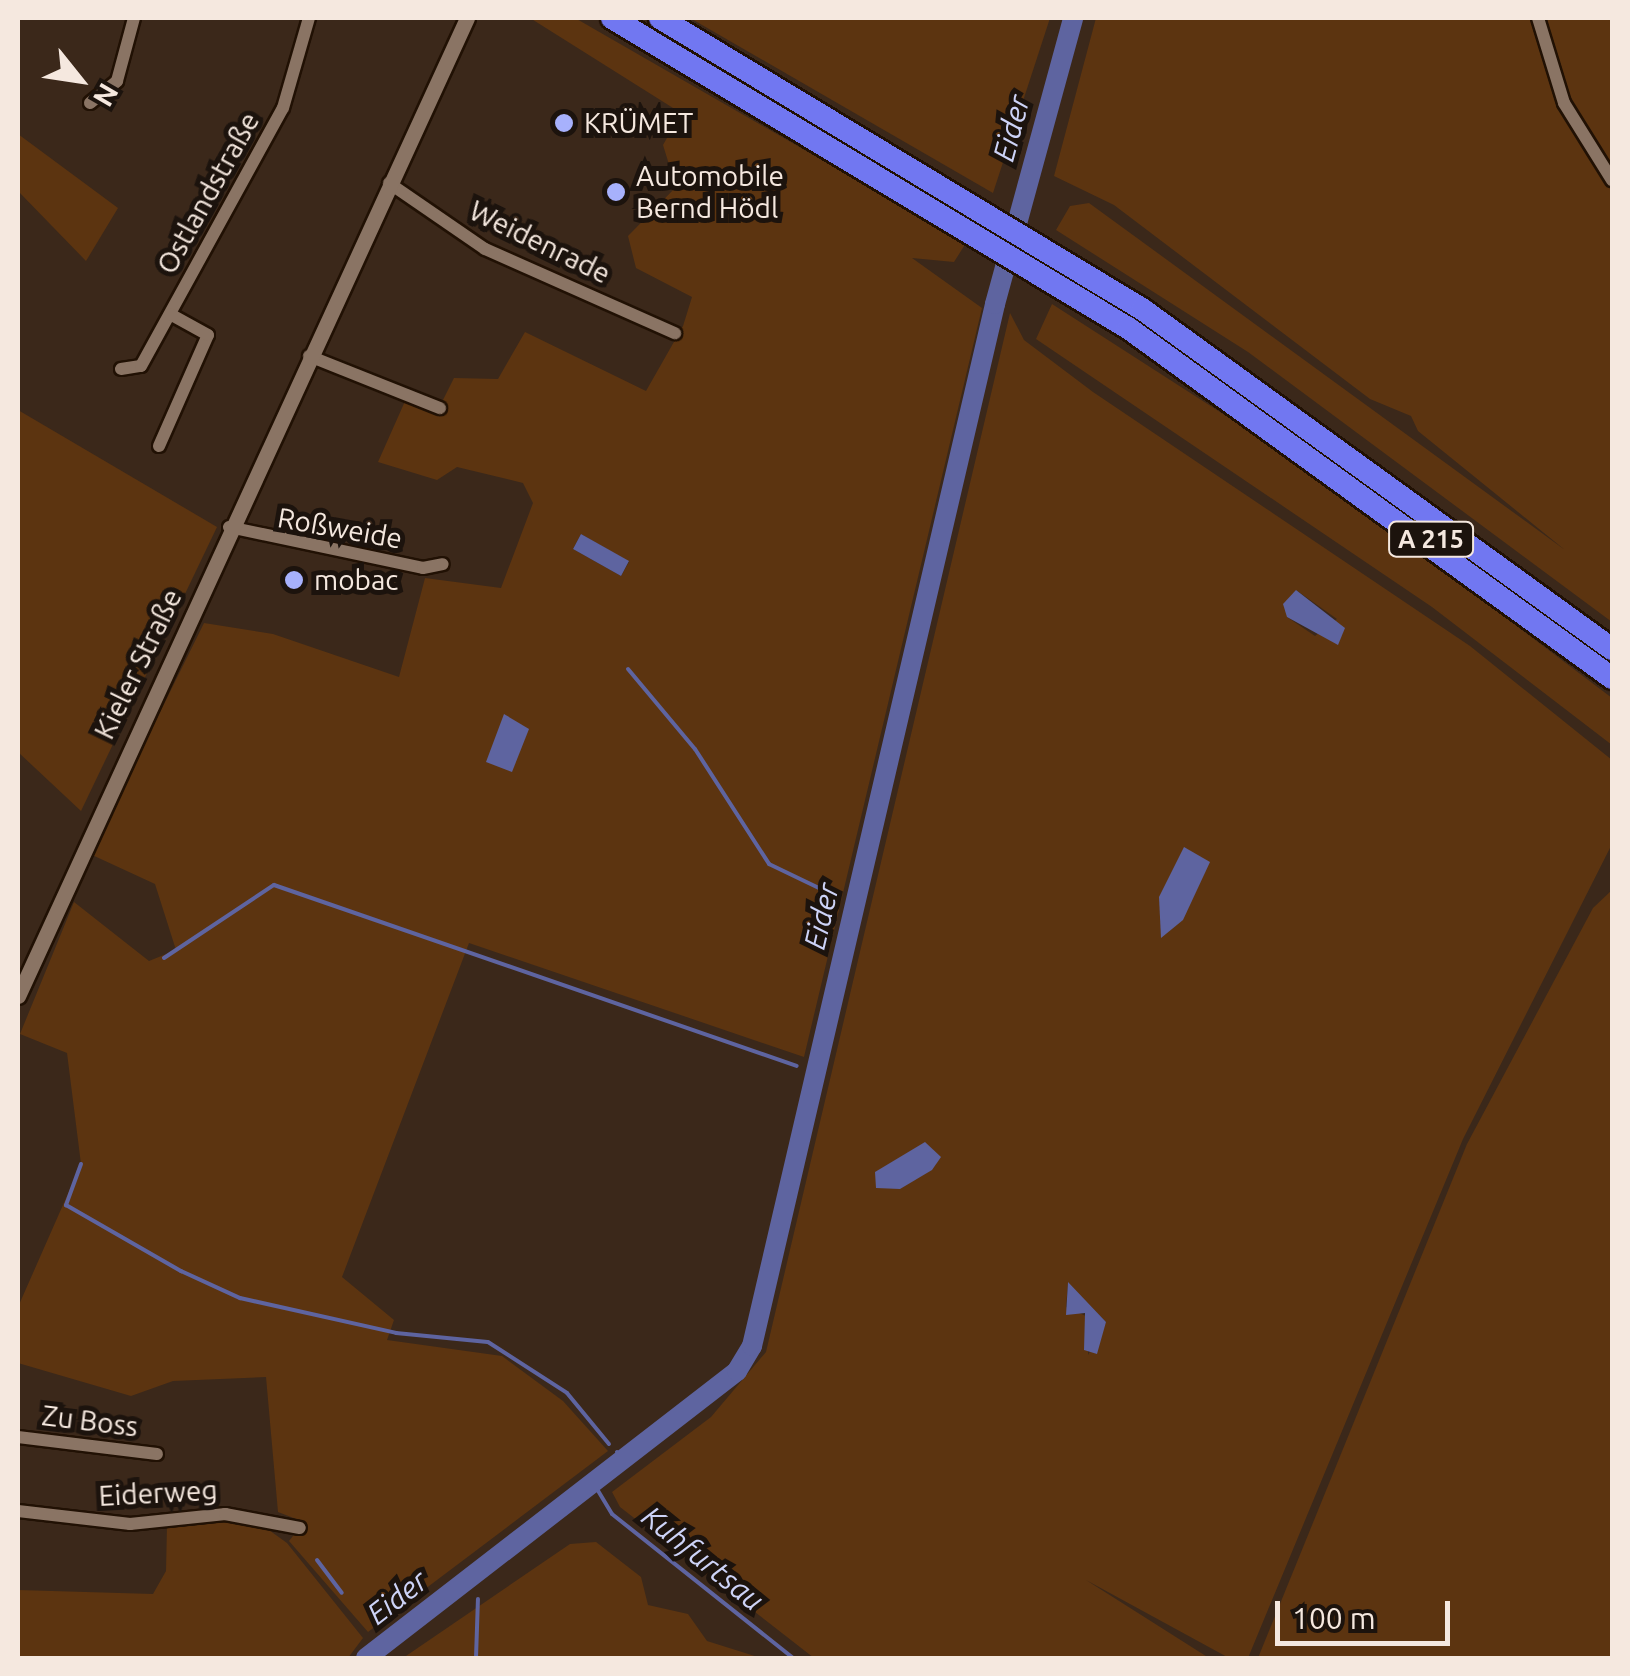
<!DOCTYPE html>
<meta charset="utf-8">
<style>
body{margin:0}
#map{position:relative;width:1630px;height:1676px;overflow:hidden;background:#3b281a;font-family:Ubuntu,sans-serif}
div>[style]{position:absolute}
.green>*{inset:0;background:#5c3410}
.water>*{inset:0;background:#5e64a0}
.stream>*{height:4px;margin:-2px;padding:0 2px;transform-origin:2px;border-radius:2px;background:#5e64a0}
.river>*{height:20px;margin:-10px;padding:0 10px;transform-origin:10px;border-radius:10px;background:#5e64a0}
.roads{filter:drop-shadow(2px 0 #211104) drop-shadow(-2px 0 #211104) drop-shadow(0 2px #211104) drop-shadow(0 -2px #211104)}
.minor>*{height:12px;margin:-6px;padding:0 6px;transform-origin:6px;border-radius:6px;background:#8a7464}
.tertiary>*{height:15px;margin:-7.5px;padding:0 7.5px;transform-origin:7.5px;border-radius:7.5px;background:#8a7464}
.motorway>*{height:22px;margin:-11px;padding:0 11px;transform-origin:11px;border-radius:11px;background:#7177f1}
.dots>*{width:28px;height:28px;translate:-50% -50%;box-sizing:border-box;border:5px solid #1c130d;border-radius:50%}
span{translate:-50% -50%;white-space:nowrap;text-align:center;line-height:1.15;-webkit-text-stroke:10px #1c130d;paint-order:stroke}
.shield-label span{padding:2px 8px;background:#1c130d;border:2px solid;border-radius:8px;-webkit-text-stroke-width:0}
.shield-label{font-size:25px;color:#f5e8df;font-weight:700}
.poi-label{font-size:28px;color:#f5e8df}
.left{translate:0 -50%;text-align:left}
.street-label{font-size:28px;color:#f5e8df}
.water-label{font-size:30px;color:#cdd3f7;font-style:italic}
.frame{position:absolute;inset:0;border:20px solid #f5e8df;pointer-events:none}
.north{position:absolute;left:30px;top:30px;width:100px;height:100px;-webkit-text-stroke:8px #1c130d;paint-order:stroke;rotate:120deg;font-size:28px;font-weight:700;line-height:40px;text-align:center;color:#f5e8df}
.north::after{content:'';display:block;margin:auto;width:35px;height:45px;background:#f5e8df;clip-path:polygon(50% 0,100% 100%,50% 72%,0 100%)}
.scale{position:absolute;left:1275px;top:1601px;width:175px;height:45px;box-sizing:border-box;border:5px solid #f5e8df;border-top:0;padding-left:12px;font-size:30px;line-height:35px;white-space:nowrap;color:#f5e8df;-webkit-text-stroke:8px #1c130d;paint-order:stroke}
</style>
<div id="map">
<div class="green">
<i style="clip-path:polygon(evenodd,530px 18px,575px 18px,966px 243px,954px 262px,912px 258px,982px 308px,804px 1057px,469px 943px,342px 1277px,394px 1320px,387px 1340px,502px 1356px,563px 1401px,608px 1451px,368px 1632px,289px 1541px,304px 1522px,278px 1512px,266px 1377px,173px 1381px,131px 1396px,18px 1363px,18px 1307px,81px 1164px,67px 1053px,20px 1034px,74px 902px,149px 961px,176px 950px,155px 884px,90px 854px,204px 623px,273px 634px,399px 677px,425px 578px,501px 588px,533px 503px,523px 483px,457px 467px,437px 480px,378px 462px,406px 399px,441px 404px,454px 378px,498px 379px,525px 332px,646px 391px,683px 326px,692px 297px,636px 268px,628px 236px,676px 187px,663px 145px,681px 113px,530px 18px,581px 534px,629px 562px,621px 576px,573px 549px,581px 534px)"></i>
<i style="clip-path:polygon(690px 18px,1050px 18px,993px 193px)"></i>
<i style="clip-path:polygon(1096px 18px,1612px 18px,1612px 622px,1248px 352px,1056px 230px,1070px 206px,1089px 203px,1565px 550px,1418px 431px,1411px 416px,1370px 399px,1114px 205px,1054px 176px)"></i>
<i style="clip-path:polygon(18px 134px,118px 208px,86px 261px,18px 191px)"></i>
<i style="clip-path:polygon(1052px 304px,1313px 472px,1612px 698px,1612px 745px,1432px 607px,1036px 339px)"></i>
<i style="clip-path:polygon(evenodd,1010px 313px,1024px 340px,1093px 392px,1470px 646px,1612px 760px,1612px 844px,1463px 1139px,1248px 1658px,1229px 1658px,1086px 1580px,1209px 1658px,814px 1658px,620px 1507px,612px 1492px,711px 1417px,766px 1352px,1010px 313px,1296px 590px,1337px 619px,1315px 636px,1287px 617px,1296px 590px,1010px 313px,1068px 1283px,1106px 1322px,1088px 1355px,1088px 1317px,1066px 1307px,1068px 1283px)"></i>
<i style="clip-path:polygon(18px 410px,217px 527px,81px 811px,18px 752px)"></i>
<i style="clip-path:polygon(1612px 890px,1612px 1658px,1258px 1658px,1467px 1144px,1593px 908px)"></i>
<i style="clip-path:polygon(208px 1520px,262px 1525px,287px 1543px,363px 1638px,348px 1658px,18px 1658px,18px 1590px,153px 1594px,166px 1571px,167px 1525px)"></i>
<i style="clip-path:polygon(596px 1542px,641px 1577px,648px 1605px,688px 1614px,707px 1641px,761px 1658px,403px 1658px,570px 1544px)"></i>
</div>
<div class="water">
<i style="clip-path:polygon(581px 534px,629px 561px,621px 576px,573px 549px)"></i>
<i style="clip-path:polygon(1296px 590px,1345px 628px,1338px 645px,1287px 617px,1283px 604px)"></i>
<i style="clip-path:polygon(504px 714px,529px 729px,512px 772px,486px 762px)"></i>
<i style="clip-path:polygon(1184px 847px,1210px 862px,1183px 920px,1161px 938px,1159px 897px)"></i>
<i style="clip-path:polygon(925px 1142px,941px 1157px,932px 1170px,900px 1189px,876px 1188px,875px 1172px)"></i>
<i style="clip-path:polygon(1068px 1282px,1106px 1322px,1097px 1354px,1084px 1350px,1085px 1313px,1066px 1315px)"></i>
</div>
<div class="stream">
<i style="left:628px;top:669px;width:104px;rotate:50.1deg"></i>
<i style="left:695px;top:749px;width:137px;rotate:57.2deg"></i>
<i style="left:769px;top:864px;width:60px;rotate:25.7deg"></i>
<i style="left:164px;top:958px;width:132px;rotate:-33.6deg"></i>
<i style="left:274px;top:885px;width:553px;rotate:19.09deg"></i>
<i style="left:81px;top:1164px;width:44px;rotate:110.1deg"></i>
<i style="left:66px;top:1205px;width:133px;rotate:29.9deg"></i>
<i style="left:181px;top:1271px;width:65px;rotate:24.6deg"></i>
<i style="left:240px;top:1298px;width:160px;rotate:12.6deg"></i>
<i style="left:396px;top:1333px;width:92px;rotate:5.6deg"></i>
<i style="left:488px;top:1342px;width:94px;rotate:32.8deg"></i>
<i style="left:567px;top:1393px;width:66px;rotate:50.5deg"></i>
<i style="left:617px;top:1452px;width:12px;rotate:59deg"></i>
<i style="left:594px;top:1484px;width:35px;rotate:59deg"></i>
<i style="left:612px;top:1514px;width:231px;rotate:38.5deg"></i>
<i style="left:317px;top:1560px;width:41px;rotate:52.9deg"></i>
<i style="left:476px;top:1658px;width:59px;rotate:-88.1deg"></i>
</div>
<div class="river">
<i style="left:366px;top:1658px;width:469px;rotate:-37.7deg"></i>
<i style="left:737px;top:1371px;width:29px;rotate:-59deg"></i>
<i style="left:752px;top:1346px;width:1070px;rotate:-76.87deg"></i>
<i style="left:995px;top:304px;width:296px;rotate:-74.7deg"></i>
</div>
<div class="roads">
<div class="minor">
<i style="left:1538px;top:18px;width:89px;rotate:73deg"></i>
<i style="left:1564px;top:103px;width:91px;rotate:58.1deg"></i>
<i style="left:90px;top:103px;width:35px;rotate:-39deg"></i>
<i style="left:117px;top:81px;width:65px;rotate:-74.9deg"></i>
<i style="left:389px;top:183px;width:116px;rotate:34.5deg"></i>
<i style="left:485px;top:249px;width:208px;rotate:23.9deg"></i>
<i style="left:309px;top:356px;width:141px;rotate:21.7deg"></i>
<i style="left:121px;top:369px;width:20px;rotate:-9deg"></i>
<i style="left:141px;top:366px;width:294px;rotate:-61.2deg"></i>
<i style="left:283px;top:108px;width:94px;rotate:-73.9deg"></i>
<i style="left:159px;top:446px;width:121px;rotate:-66.2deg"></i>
<i style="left:208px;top:335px;width:43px;rotate:-151.1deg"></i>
<i style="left:229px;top:527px;width:198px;rotate:11.9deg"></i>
<i style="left:423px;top:568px;width:20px;rotate:-11deg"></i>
<i style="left:18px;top:1437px;width:140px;rotate:7deg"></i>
<i style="left:18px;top:1511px;width:113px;rotate:6.6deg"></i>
<i style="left:130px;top:1524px;width:96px;rotate:-6deg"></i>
<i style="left:225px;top:1514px;width:76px;rotate:10.6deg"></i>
</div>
<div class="tertiary">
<i style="left:18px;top:996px;width:1076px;rotate:-65.34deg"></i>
</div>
<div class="motorway">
<i style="left:612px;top:18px;width:602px;rotate:31deg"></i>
<i style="left:1128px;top:328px;width:597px;rotate:35.87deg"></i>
<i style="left:660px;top:18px;width:563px;rotate:31.12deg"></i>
<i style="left:1142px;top:309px;width:580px;rotate:35.88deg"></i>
</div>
</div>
<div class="dots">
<i style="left:564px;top:123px;background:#a7b1fc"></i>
<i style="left:616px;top:192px;background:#a7b1fc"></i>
<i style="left:294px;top:580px;background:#a7b1fc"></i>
</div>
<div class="shield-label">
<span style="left:1431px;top:539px">A 215</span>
</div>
<div class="poi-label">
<span class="left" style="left:584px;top:123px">KRÜMET</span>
<span class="left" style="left:636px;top:192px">Automobile<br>Bernd Hödl</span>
<span class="left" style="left:314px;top:580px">mobac</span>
</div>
<div class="street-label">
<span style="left:208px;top:193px;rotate:-61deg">Ostlandstraße</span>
<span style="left:540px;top:242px;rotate:26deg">Weidenrade</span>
<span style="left:340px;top:528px;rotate:10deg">Roßweide</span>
<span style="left:138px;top:664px;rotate:-64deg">Kieler Straße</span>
<span style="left:90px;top:1421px;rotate:7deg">Zu Boss</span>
<span style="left:158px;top:1493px;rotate:-3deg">Eiderweg</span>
</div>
<div class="water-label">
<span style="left:1011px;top:128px;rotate:-75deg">Eider</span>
<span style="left:821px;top:916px;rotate:-77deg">Eider</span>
<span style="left:703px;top:1558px;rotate:39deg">Kuhfurtsau</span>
<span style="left:397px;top:1597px;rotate:-38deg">Eider</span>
</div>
<div class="frame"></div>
<div class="north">N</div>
<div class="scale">100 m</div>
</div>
